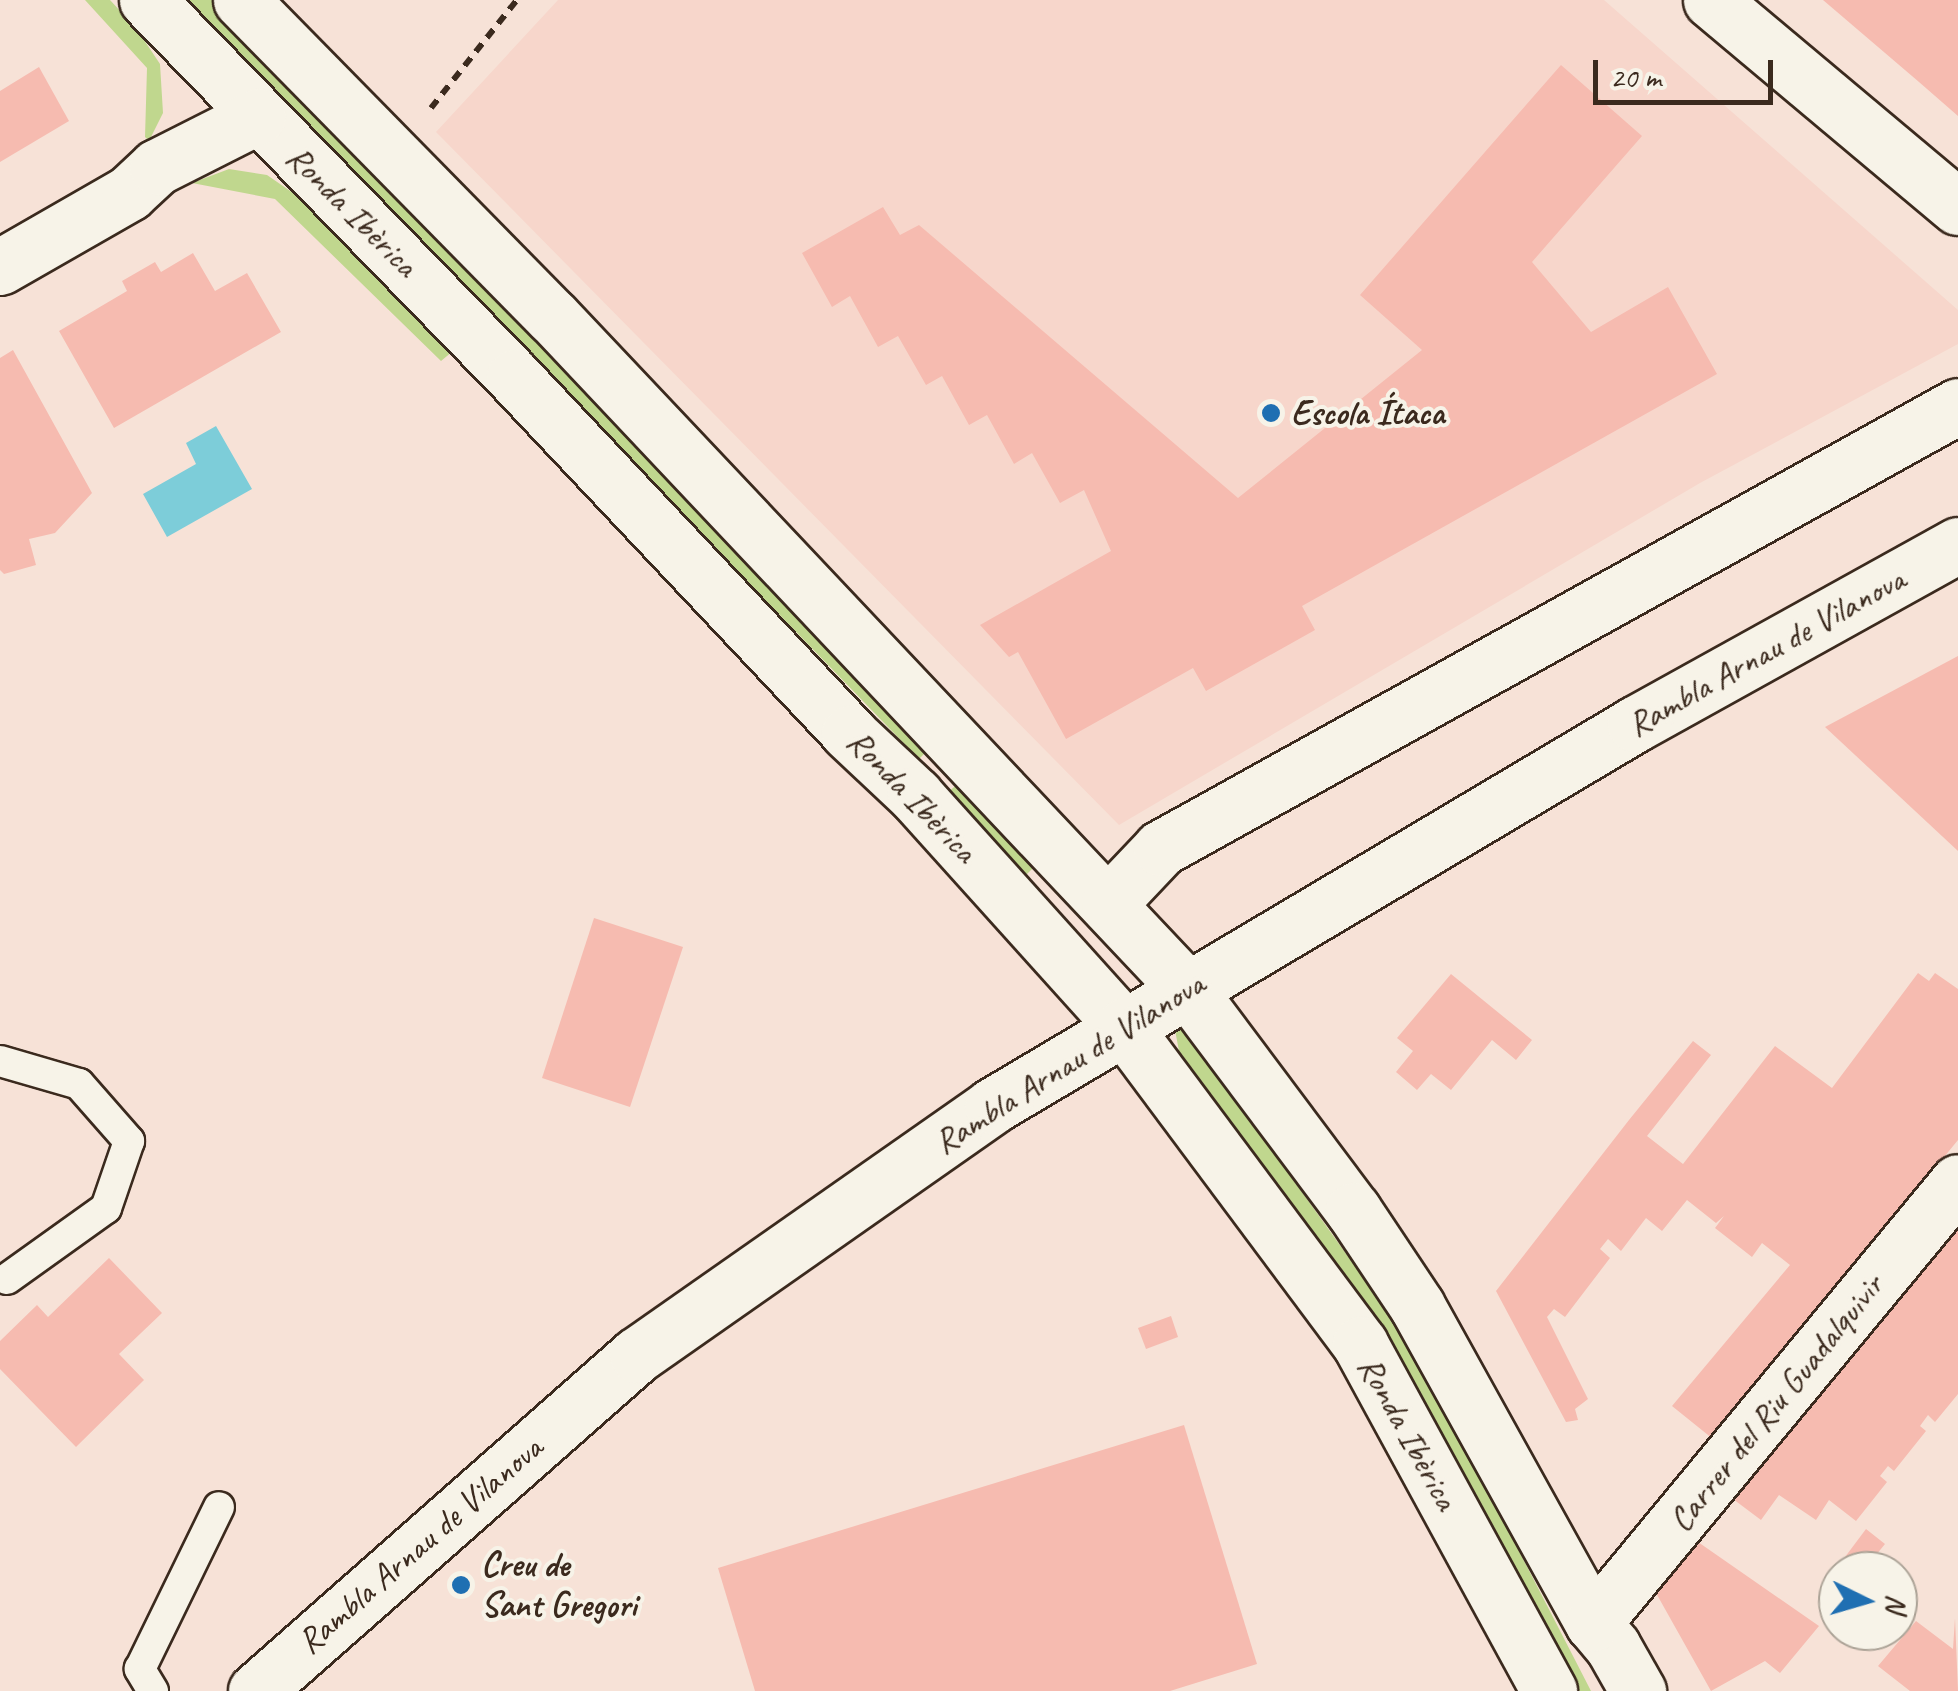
<!DOCTYPE html>
<meta charset="utf-8">
<style>
body{margin:0}
#map{position:relative;width:1958px;height:1691px;overflow:hidden;background:#f7e2d7;font-family:Caveat,sans-serif}
div>[style]{position:absolute}
.built>*{inset:0;background:#f7d6cb}
.green>*{inset:0;background:#c0d78e}
.water>*{inset:0;background:#7dcdd9}
.building>*{inset:0;background:#f6bbb0}
.path>*{height:6px;margin-top:-3px;transform-origin:0;background:repeating-linear-gradient(90deg,#3b2a1e 0 10px,transparent 0 18px)}
.roads{filter:drop-shadow(2px 0 #3b2a1e) drop-shadow(-2px 0 #3b2a1e) drop-shadow(0 2px #3b2a1e) drop-shadow(0 -2px #3b2a1e)}
.lane>*{height:30px;margin:-15px;padding:0 15px;transform-origin:15px;border-radius:15px;background:#f7f3e8}
.street>*{height:55px;margin:-27.5px;padding:0 27.5px;transform-origin:27.5px;border-radius:27.5px;background:#f7f3e8}
.dots>*{width:28px;height:28px;translate:-50% -50%;box-sizing:border-box;border:5px solid #f7f3e8;border-radius:50%}
span{translate:-50% -50%;white-space:nowrap;text-align:center;line-height:1.15;-webkit-text-stroke:8px #f7f3e8;paint-order:stroke}
.street-label{font-size:35px;color:#3b2a1e}
.poi-label{font-size:35px;color:#3b2a1e;font-weight:700}
.left{translate:0 -50%;text-align:left}
.north{position:absolute;left:1818px;top:1551px;width:100px;height:100px;box-sizing:border-box;background:#f7f3e8;border:2px solid #aca397;border-radius:50%;rotate:95deg;font-size:28px;font-weight:700;line-height:40px;text-align:center;color:#3b2a1e}
.north::after{content:'';display:block;margin:auto;width:35px;height:45px;background:#1f6fb2;clip-path:polygon(50% 0,100% 100%,50% 72%,0 100%)}
.scale{position:absolute;left:1593px;top:60px;width:180px;height:45px;box-sizing:border-box;border:5px solid #3b2a1e;border-top:0;padding-left:12px;font-size:30px;line-height:35px;white-space:nowrap;color:#3b2a1e;-webkit-text-stroke:8px #f7f3e8;paint-order:stroke}
</style>
<div id="map">
<div class="built">
<i style="clip-path:polygon(558px 0,1604px 0,1958px 310px,1958px 344px,1700px 483px,1119px 825px,436px 132px)"></i>
</div>
<div class="green">
<i style="clip-path:polygon(85px 0,110px 0,136px 28px,160px 64px,163px 113px,149px 141px,145px 137px,147px 68px)"></i>
<i style="clip-path:polygon(185px 0,212px 0,522px 316px,929px 749px,919px 759px)"></i>
<i style="clip-path:polygon(229px 169px,267px 175px,296px 195px,453px 351px,441px 361px,275px 199px,192px 183px)"></i>
<i style="clip-path:polygon(959px 783px,1036px 865px,1025px 876px,948px 792px)"></i>
<i style="clip-path:polygon(1185px 1029px,1390px 1315px,1434px 1386px,1591px 1691px,1577px 1691px,1386px 1329px,1179px 1051px,1175px 1030px)"></i>
</div>
<div class="water">
<i style="clip-path:polygon(216px 426px,252px 489px,167px 537px,143px 494px,196px 464px,186px 443px)"></i>
</div>
<div class="building">
<i style="clip-path:polygon(1823px 0,1958px 0,1958px 116px,1919px 82px)"></i>
<i style="clip-path:polygon(1561px 65px,1642px 136px,1532px 262px,1591px 332px,1668px 287px,1717px 374px,1302px 606px,1315px 630px,1206px 691px,1193px 668px,1066px 739px,1018px 652px,1009px 657px,980px 625px,1111px 551px,1084px 490px,1060px 503px,1032px 453px,1014px 464px,987px 415px,969px 425px,942px 376px,926px 385px,898px 336px,878px 347px,850px 296px,832px 307px,802px 253px,883px 207px,900px 235px,919px 225px,1238px 498px,1422px 350px,1360px 295px)"></i>
<i style="clip-path:polygon(39px 67px,69px 121px,0 162px,0 91px)"></i>
<i style="clip-path:polygon(193px 253px,215px 291px,247px 273px,281px 332px,114px 428px,59px 331px,127px 291px,122px 281px,155px 262px,161px 272px)"></i>
<i style="clip-path:polygon(13px 350px,92px 493px,55px 533px,29px 539px,36px 565px,4px 574px,0 570px,0 358px)"></i>
<i style="clip-path:polygon(1958px 656px,1958px 851px,1825px 727px)"></i>
<i style="clip-path:polygon(594px 918px,683px 947px,630px 1107px,542px 1078px)"></i>
<i style="clip-path:polygon(1918px 973px,1929px 981px,1935px 973px,1958px 989px,1958px 1140px,1713px 1439px,1672px 1406px,1790px 1265px,1762px 1243px,1752px 1257px,1715px 1228px,1724px 1216px,1716px 1223px,1687px 1200px,1662px 1231px,1646px 1218px,1621px 1251px,1608px 1239px,1600px 1249px,1610px 1258px,1565px 1317px,1554px 1309px,1547px 1317px,1588px 1399px,1575px 1409px,1578px 1420px,1566px 1422px,1496px 1291px,1629px 1120px,1693px 1041px,1711px 1055px,1647px 1136px,1683px 1164px,1775px 1046px,1832px 1088px)"></i>
<i style="clip-path:polygon(1451px 974px,1532px 1040px,1516px 1060px,1492px 1040px,1451px 1090px,1431px 1074px,1417px 1090px,1396px 1072px,1413px 1051px,1397px 1038px)"></i>
<i style="clip-path:polygon(1958px 1223px,1958px 1394px,1935px 1422px,1928px 1415px,1920px 1426px,1926px 1431px,1894px 1471px,1888px 1466px,1880px 1476px,1887px 1482px,1856px 1521px,1829px 1500px,1816px 1520px,1779px 1495px,1761px 1520px,1733px 1499px)"></i>
<i style="clip-path:polygon(109px 1258px,162px 1313px,119px 1354px,144px 1380px,76px 1447px,0 1369px,0 1341px,37px 1305px,48px 1317px)"></i>
<i style="clip-path:polygon(1171px 1316px,1178px 1337px,1146px 1349px,1138px 1328px)"></i>
<i style="clip-path:polygon(1184px 1425px,1257px 1664px,1170px 1691px,755px 1691px,718px 1568px)"></i>
<i style="clip-path:polygon(1866px 1529px,1885px 1544px,1863px 1571px,1838px 1571px,1838px 1583px,1830px 1577px)"></i>
<i style="clip-path:polygon(1698px 1542px,1819px 1626px,1780px 1673px,1765px 1661px,1711px 1691px,1656px 1593px)"></i>
<i style="clip-path:polygon(1955px 1618px,1958px 1691px,1910px 1691px,1878px 1666px,1916px 1621px,1953px 1649px)"></i>
</div>
<div class="path">
<i style="left:431px;top:108px;width:138px;rotate:-51.5deg"></i>
</div>
<div class="roads">
<div class="lane">
<i style="left:0;top:1061px;width:82px;rotate:16.2deg"></i>
<i style="left:79px;top:1084px;width:76px;rotate:48.7deg"></i>
<i style="left:129px;top:1141px;width:71px;rotate:108.9deg"></i>
<i style="left:106px;top:1208px;width:122px;rotate:144.4deg"></i>
<i style="left:153px;top:1691px;width:26px;rotate:-121deg"></i>
<i style="left:140px;top:1669px;width:180px;rotate:-64deg"></i>
</div>
<div class="street">
<i style="left:147px;top:0;width:526px;rotate:45.77deg"></i>
<i style="left:514px;top:377px;width:489px;rotate:46.7deg"></i>
<i style="left:849px;top:733px;width:91px;rotate:43.2deg"></i>
<i style="left:915px;top:795px;width:311px;rotate:48deg"></i>
<i style="left:1123px;top:1026px;width:397px;rotate:53.3deg"></i>
<i style="left:1360px;top:1344px;width:395px;rotate:61.4deg"></i>
<i style="left:241px;top:0;width:443px;rotate:45.5deg"></i>
<i style="left:552px;top:316px;width:928px;rotate:46.66deg"></i>
<i style="left:1189px;top:991px;width:274px;rotate:53.2deg"></i>
<i style="left:1353px;top:1210px;width:115px;rotate:56.3deg"></i>
<i style="left:1417px;top:1306px;width:363px;rotate:61deg"></i>
<i style="left:1593px;top:1623px;width:31px;rotate:50deg"></i>
<i style="left:1613px;top:1647px;width:51px;rotate:60.4deg"></i>
<i style="left:1711px;top:0;width:322px;rotate:40deg"></i>
<i style="left:0;top:267px;width:149px;rotate:-29.8deg"></i>
<i style="left:129px;top:193px;width:38px;rotate:-43deg"></i>
<i style="left:157px;top:167px;width:113px;rotate:-26.8deg"></i>
<i style="left:1109px;top:903px;width:76px;rotate:-46.6deg"></i>
<i style="left:1161px;top:848px;width:911px;rotate:-29.01deg"></i>
<i style="left:1593px;top:1623px;width:572px;rotate:-50.39deg"></i>
<i style="left:256px;top:1691px;width:508px;rotate:-41.41deg"></i>
<i style="left:637px;top:1355px;width:434px;rotate:-35deg"></i>
<i style="left:992px;top:1106px;width:748px;rotate:-30.71deg"></i>
<i style="left:1635px;top:724px;width:369px;rotate:-29deg"></i>
</div>
</div>
<div class="dots">
<i style="left:1271px;top:413px;background:#1f6fb2"></i>
<i style="left:461px;top:1585px;background:#1f6fb2"></i>
</div>
<div class="street-label">
<span style="left:352px;top:211px;rotate:45deg">Ronda Ibèrica</span>
<span style="left:1766px;top:652px;rotate:-29deg">Rambla Arnau de Vilanova</span>
<span style="left:912px;top:796px;rotate:46deg">Ronda Ibèrica</span>
<span style="left:1069px;top:1063px;rotate:-32deg">Rambla Arnau de Vilanova</span>
<span style="left:1776px;top:1403px;rotate:-51deg">Carrer del Riu Guadalquivir</span>
<span style="left:1408px;top:1433px;rotate:61deg">Ronda Ibèrica</span>
<span style="left:420px;top:1545px;rotate:-41deg">Rambla Arnau de Vilanova</span>
</div>
<div class="poi-label">
<span class="left" style="left:1291px;top:413px">Escola Ítaca</span>
<span class="left" style="left:481px;top:1585px">Creu de<br>Sant Gregori</span>
</div>
<div class="north">N</div>
<div class="scale">20 m</div>
</div>
